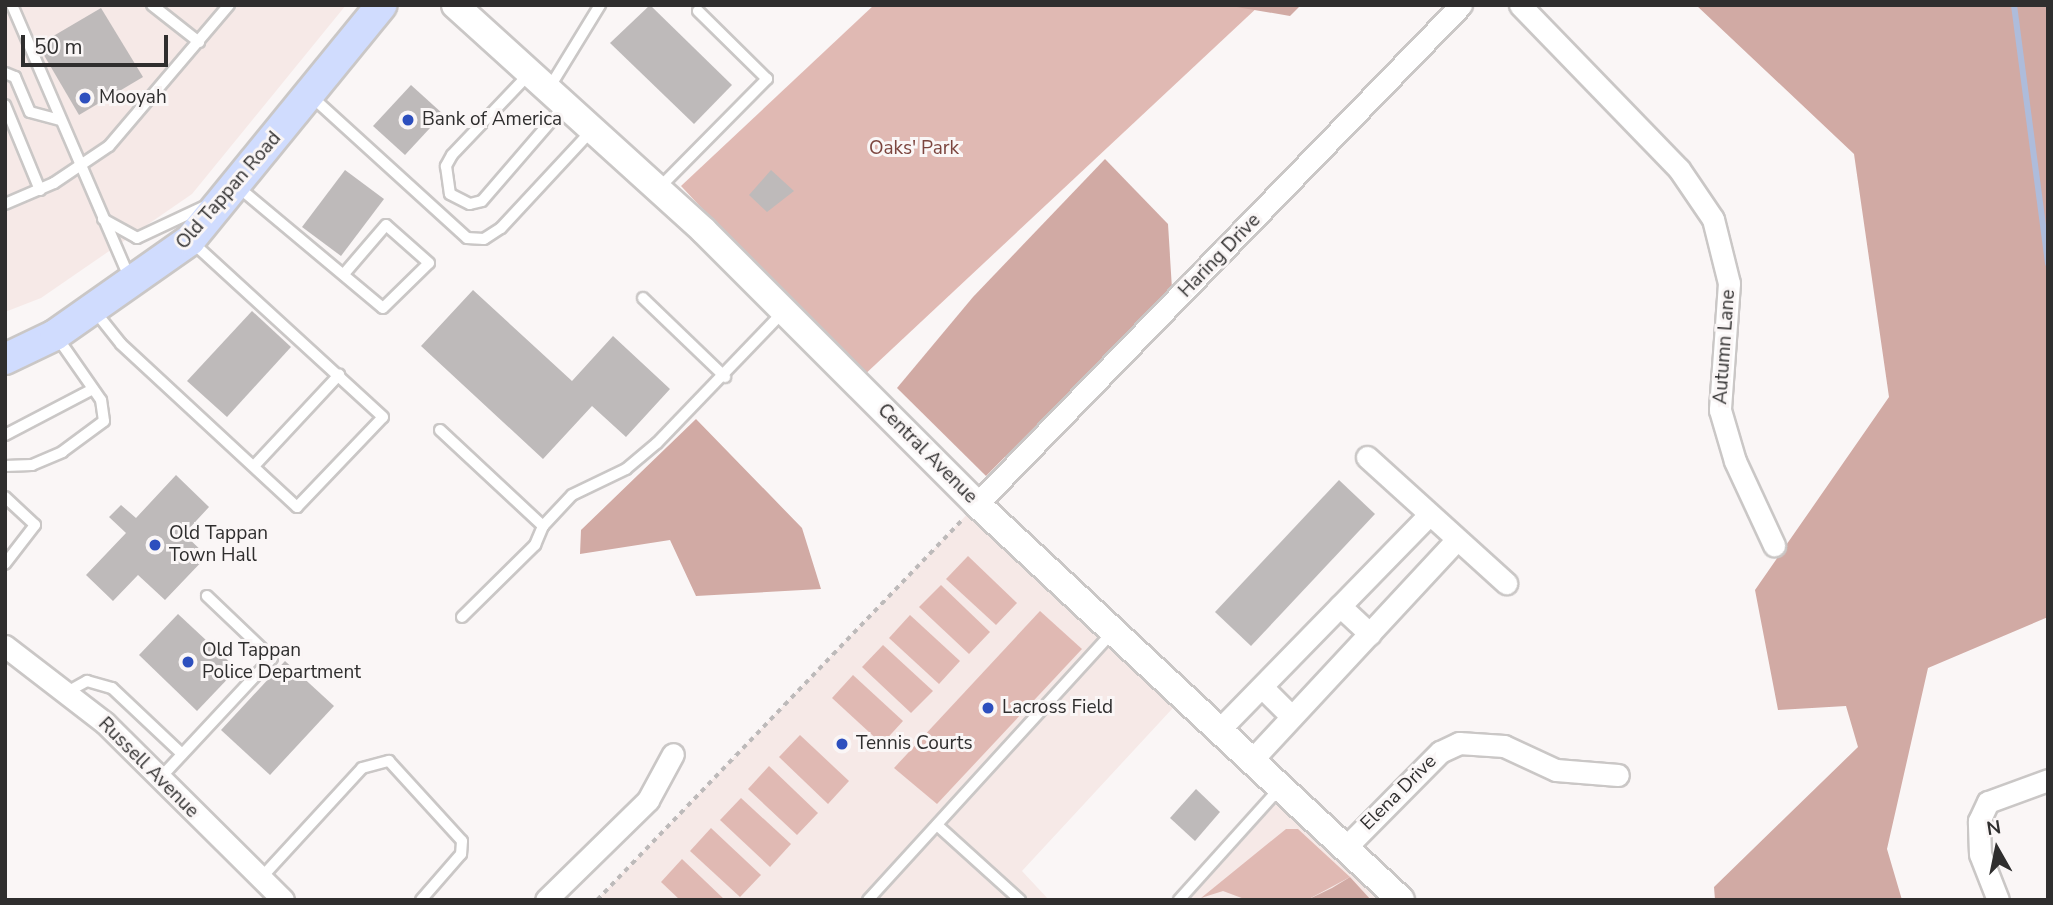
<!DOCTYPE html>
<style>
body{margin:0}
#map{position:relative;width:2053px;height:905px;overflow:hidden;background:#faf6f6;font-family:"Nunito Sans",sans-serif}
div>[style]{position:absolute}
.built>*{inset:0;background:#f6e9e7}
.green>*{inset:0;background:#e0b9b3}
.forest>*{inset:0;background:#d1aaa4}
.stream>*{height:6px;margin:-3px;padding:0 3px;transform-origin:3px;border-radius:3px;background:#aebcdb}
.building>*{inset:0;background:#bebaba}
.path>*{height:3.5px;margin-top:-1.75px;transform-origin:0;background:repeating-linear-gradient(90deg,#bdbaba 0 5px,transparent 0 10px)}
.roads{filter:drop-shadow(2px 0 #cac7c6) drop-shadow(-2px 0 #cac7c6) drop-shadow(0 2px #cac7c6) drop-shadow(0 -2px #cac7c6)}
.service>*{height:10px;margin:-5px;padding:0 5px;transform-origin:5px;border-radius:5px;background:#fff}
.minor>*{height:21px;margin:-10.5px;padding:0 10.5px;transform-origin:10.5px;border-radius:10.5px;background:#fff}
.tertiary>*{height:26px;margin:-13px;padding:0 13px;transform-origin:13px;border-radius:13px;background:#fff}
.secondary>*{height:30px;margin:-15px;padding:0 15px;transform-origin:15px;border-radius:15px;background:#d0dcfe}
.dots>*{width:19px;height:19px;translate:-50% -50%;box-sizing:border-box;border:4px solid #faf6f6;border-radius:50%}
span{translate:-50% -50%;white-space:nowrap;text-align:center;line-height:1.15;-webkit-text-stroke:6px #faf6f6;paint-order:stroke}
.poi-label{font-size:19px;color:#2f2e2e}
.left{translate:0 -50%;text-align:left}
.park-label{font-size:19px;color:#7c453e}
.street-label{font-size:19px;color:#2f2e2e}
.frame{position:absolute;inset:0;border:7px solid #2f2e2e;pointer-events:none}
.north{position:absolute;left:1962px;top:814px;width:70px;height:70px;-webkit-text-stroke:5px #faf6f6;paint-order:stroke;rotate:351deg;font-size:19px;font-weight:700;line-height:28px;text-align:center;color:#2f2e2e}
.north::after{content:'';display:block;margin:auto;width:24px;height:32px;background:#2f2e2e;clip-path:polygon(50% 0,100% 100%,50% 72%,0 100%)}
.scale{position:absolute;left:21px;top:35px;width:147px;height:32px;box-sizing:border-box;border:4px solid #2f2e2e;border-top:0;padding-left:9px;font-size:21px;line-height:24px;white-space:nowrap;color:#2f2e2e;-webkit-text-stroke:5px #faf6f6;paint-order:stroke}
</style>
<div id="map">
<div class="built">
<i style="clip-path:polygon(5px 5px,346px 5px,192px 194px,41px 298px,5px 312px)"></i>
<i style="clip-path:polygon(977px 504px,1184px 696px,1022px 871px,1049px 900px,597px 900px)"></i>
<i style="clip-path:polygon(1278px 790px,1401px 900px,1173px 900px)"></i>
</div>
<div class="green">
<i style="clip-path:polygon(874px 5px,1260px 5px,861px 378px,681px 186px)"></i>
<i style="clip-path:polygon(968px 556px,1017px 603px,996px 625px,946px 579px)"></i>
<i style="clip-path:polygon(941px 585px,990px 632px,969px 654px,919px 607px)"></i>
<i style="clip-path:polygon(1040px 611px,1082px 649px,937px 804px,894px 768px)"></i>
<i style="clip-path:polygon(910px 615px,960px 661px,939px 684px,889px 638px)"></i>
<i style="clip-path:polygon(883px 645px,933px 691px,911px 713px,862px 667px)"></i>
<i style="clip-path:polygon(853px 675px,903px 721px,882px 744px,832px 698px)"></i>
<i style="clip-path:polygon(800px 735px,849px 781px,828px 804px,779px 757px)"></i>
<i style="clip-path:polygon(769px 766px,818px 813px,797px 835px,748px 789px)"></i>
<i style="clip-path:polygon(741px 798px,791px 844px,770px 867px,720px 820px)"></i>
<i style="clip-path:polygon(711px 828px,761px 875px,740px 897px,690px 851px)"></i>
<i style="clip-path:polygon(1286px 829px,1298px 829px,1350px 877px,1307px 900px,1247px 900px,1223px 891px,1201px 898px)"></i>
<i style="clip-path:polygon(682px 859px,725px 900px,680px 900px,661px 882px)"></i>
</div>
<div class="forest">
<i style="clip-path:polygon(1225px 5px,1301px 5px,1290px 16px)"></i>
<i style="clip-path:polygon(1696px 5px,2048px 5px,2048px 617px,1928px 668px,1887px 849px,1902px 900px,1715px 900px,1714px 887px,1858px 747px,1846px 706px,1778px 710px,1755px 590px,1889px 397px,1854px 154px)"></i>
<i style="clip-path:polygon(1105px 159px,1168px 224px,1172px 289px,986px 476px,897px 388px,973px 297px)"></i>
<i style="clip-path:polygon(696px 419px,802px 528px,821px 589px,696px 596px,670px 540px,580px 554px,581px 530px)"></i>
<i style="clip-path:polygon(1350px 877px,1371px 900px,1307px 900px,1332px 888px)"></i>
</div>
<div class="stream">
<i style="left:2014px;top:5px;width:261px;rotate:82.5deg"></i>
</div>
<div class="building">
<i style="clip-path:polygon(650px 5px,732px 85px,694px 124px,610px 43px)"></i>
<i style="clip-path:polygon(101px 8px,143px 77px,79px 115px,38px 45px)"></i>
<i style="clip-path:polygon(411px 85px,443px 114px,405px 155px,373px 126px)"></i>
<i style="clip-path:polygon(345px 170px,384px 199px,341px 256px,302px 227px)"></i>
<i style="clip-path:polygon(771px 170px,794px 191px,767px 212px,749px 195px)"></i>
<i style="clip-path:polygon(473px 290px,572px 381px,613px 336px,670px 389px,626px 437px,592px 406px,543px 459px,421px 346px)"></i>
<i style="clip-path:polygon(252px 311px,291px 347px,227px 417px,187px 381px)"></i>
<i style="clip-path:polygon(176px 475px,209px 507px,184px 534px,207px 556px,165px 600px,138px 575px,113px 601px,86px 575px,126px 533px,109px 517px,121px 505px,136px 518px)"></i>
<i style="clip-path:polygon(1339px 480px,1375px 514px,1251px 646px,1215px 612px)"></i>
<i style="clip-path:polygon(178px 614px,237px 669px,197px 711px,139px 655px)"></i>
<i style="clip-path:polygon(285px 661px,334px 706px,270px 775px,221px 730px)"></i>
<i style="clip-path:polygon(1196px 789px,1220px 812px,1195px 841px,1170px 818px)"></i>
</div>
<div class="path">
<i style="left:597px;top:900px;width:527px;rotate:-46.15deg"></i>
</div>
<div class="roads">
<div class="service">
<i style="left:12px;top:5px;width:298px;rotate:66.7deg"></i>
<i style="left:152px;top:5px;width:60px;rotate:38.2deg"></i>
<i style="left:5px;top:73px;width:11px;rotate:22deg"></i>
<i style="left:15px;top:77px;width:38px;rotate:67deg"></i>
<i style="left:30px;top:112px;width:31px;rotate:15deg"></i>
<i style="left:530px;top:73px;width:113px;rotate:133.6deg"></i>
<i style="left:452px;top:155px;width:13px;rotate:119deg"></i>
<i style="left:446px;top:166px;width:28px;rotate:82deg"></i>
<i style="left:450px;top:194px;width:22px;rotate:27deg"></i>
<i style="left:470px;top:204px;width:12px;rotate:-14deg"></i>
<i style="left:482px;top:201px;width:127px;rotate:-49.2deg"></i>
<i style="left:548px;top:90px;width:100px;rotate:-58.5deg"></i>
<i style="left:311px;top:96px;width:211px;rotate:42.3deg"></i>
<i style="left:467px;top:238px;width:17px;rotate:3deg"></i>
<i style="left:484px;top:239px;width:20px;rotate:-33deg"></i>
<i style="left:501px;top:228px;width:134px;rotate:-47.1deg"></i>
<i style="left:5px;top:105px;width:92px;rotate:67.6deg"></i>
<i style="left:237px;top:186px;width:190px;rotate:39.9deg"></i>
<i style="left:383px;top:308px;width:64px;rotate:-44.4deg"></i>
<i style="left:429px;top:263px;width:57px;rotate:-138.5deg"></i>
<i style="left:386px;top:225px;width:65px;rotate:130.6deg"></i>
<i style="left:658px;top:189px;width:155px;rotate:-45.3deg"></i>
<i style="left:767px;top:79px;width:97px;rotate:-135.4deg"></i>
<i style="left:5px;top:204px;width:53px;rotate:-23.2deg"></i>
<i style="left:54px;top:183px;width:66px;rotate:-33.9deg"></i>
<i style="left:109px;top:146px;width:185px;rotate:-49.6deg"></i>
<i style="left:103px;top:219px;width:39px;rotate:29deg"></i>
<i style="left:137px;top:238px;width:73px;rotate:-25.2deg"></i>
<i style="left:643px;top:298px;width:114px;rotate:43.9deg"></i>
<i style="left:94px;top:310px;width:43px;rotate:51.5deg"></i>
<i style="left:121px;top:344px;width:240px;rotate:42.8deg"></i>
<i style="left:297px;top:507px;width:124px;rotate:-46.3deg"></i>
<i style="left:383px;top:417px;width:262px;rotate:-137.5deg"></i>
<i style="left:440px;top:430px;width:141px;rotate:43deg"></i>
<i style="left:543px;top:526px;width:42px;rotate:-46.9deg"></i>
<i style="left:572px;top:495px;width:60px;rotate:-25.7deg"></i>
<i style="left:626px;top:469px;width:40px;rotate:-40deg"></i>
<i style="left:657px;top:443px;width:183px;rotate:-46.1deg"></i>
<i style="left:5px;top:435px;width:99px;rotate:-27.6deg"></i>
<i style="left:5px;top:466px;width:27px;rotate:-2deg"></i>
<i style="left:32px;top:465px;width:33px;rotate:-23deg"></i>
<i style="left:62px;top:452px;width:52px;rotate:-36.4deg"></i>
<i style="left:104px;top:421px;width:21px;rotate:-98deg"></i>
<i style="left:101px;top:400px;width:77px;rotate:-124.9deg"></i>
<i style="left:254px;top:466px;width:125px;rotate:-47deg"></i>
<i style="left:5px;top:497px;width:41px;rotate:43deg"></i>
<i style="left:35px;top:525px;width:49px;rotate:127.6deg"></i>
<i style="left:462px;top:617px;width:103px;rotate:-44.6deg"></i>
<i style="left:535px;top:545px;width:21px;rotate:-67deg"></i>
<i style="left:67px;top:692px;width:23px;rotate:-29deg"></i>
<i style="left:87px;top:681px;width:26px;rotate:16deg"></i>
<i style="left:112px;top:688px;width:96px;rotate:43.3deg"></i>
<i style="left:162px;top:776px;width:161px;rotate:-47deg"></i>
<i style="left:272px;top:658px;width:90px;rotate:-136.4deg"></i>
<i style="left:937px;top:825px;width:112px;rotate:42.1deg"></i>
<i style="left:261px;top:878px;width:149px;rotate:-47.4deg"></i>
<i style="left:362px;top:768px;width:28px;rotate:-15deg"></i>
<i style="left:389px;top:761px;width:108px;rotate:47.6deg"></i>
<i style="left:462px;top:841px;width:13px;rotate:94deg"></i>
<i style="left:461px;top:854px;width:61px;rotate:131deg"></i>
<i style="left:868px;top:900px;width:363px;rotate:-47.6deg"></i>
<i style="left:1179px;top:900px;width:148px;rotate:-48deg"></i>
</div>
<div class="minor">
<i style="left:1520px;top:5px;width:228px;rotate:45.9deg"></i>
<i style="left:1679px;top:169px;width:60px;rotate:55.8deg"></i>
<i style="left:1713px;top:219px;width:66px;rotate:76deg"></i>
<i style="left:1729px;top:283px;width:127px;rotate:94.1deg"></i>
<i style="left:1720px;top:410px;width:53px;rotate:73.6deg"></i>
<i style="left:1735px;top:461px;width:93px;rotate:65.1deg"></i>
<i style="left:1367px;top:457px;width:188px;rotate:42.2deg"></i>
<i style="left:977px;top:504px;width:695px;rotate:-45.87deg"></i>
<i style="left:1340px;top:606px;width:41px;rotate:43deg"></i>
<i style="left:5px;top:646px;width:126px;rotate:37.6deg"></i>
<i style="left:105px;top:723px;width:251px;rotate:44.8deg"></i>
<i style="left:1262px;top:687px;width:42px;rotate:45deg"></i>
<i style="left:1219px;top:730px;width:299px;rotate:-45.7deg"></i>
<i style="left:1250px;top:762px;width:303px;rotate:-47.1deg"></i>
<i style="left:1346px;top:847px;width:134px;rotate:-45.3deg"></i>
<i style="left:1440px;top:752px;width:21px;rotate:-25deg"></i>
<i style="left:1459px;top:743px;width:45px;rotate:3.8deg"></i>
<i style="left:1504px;top:746px;width:57px;rotate:24.8deg"></i>
<i style="left:1556px;top:770px;width:62px;rotate:4.6deg"></i>
<i style="left:546px;top:900px;width:143px;rotate:-44.4deg"></i>
<i style="left:648px;top:800px;width:52px;rotate:-61.5deg"></i>
<i style="left:1998px;top:900px;width:49px;rotate:-111.4deg"></i>
<i style="left:1980px;top:854px;width:33px;rotate:-92deg"></i>
<i style="left:1979px;top:821px;width:21px;rotate:-65deg"></i>
<i style="left:1988px;top:802px;width:64px;rotate:-20.1deg"></i>
</div>
<div class="tertiary">
<i style="left:455px;top:5px;width:336px;rotate:42.2deg"></i>
<i style="left:704px;top:231px;width:386px;rotate:45deg"></i>
<i style="left:977px;top:504px;width:580px;rotate:43.04deg"></i>
</div>
<div class="secondary">
<i style="left:5px;top:359px;width:55px;rotate:-25.6deg"></i>
<i style="left:55px;top:335px;width:165px;rotate:-35.1deg"></i>
<i style="left:190px;top:240px;width:303px;rotate:-50.8deg"></i>
</div>
</div>
<div class="dots">
<i style="left:85px;top:98px;background:#2d4fbe"></i>
<i style="left:408px;top:120px;background:#2d4fbe"></i>
<i style="left:155px;top:545px;background:#2d4fbe"></i>
<i style="left:188px;top:662px;background:#2d4fbe"></i>
<i style="left:988px;top:708px;background:#2d4fbe"></i>
<i style="left:842px;top:744px;background:#2d4fbe"></i>
</div>
<div class="poi-label">
<span class="left" style="left:99px;top:98px">Mooyah</span>
<span class="left" style="left:422px;top:120px">Bank of America</span>
<span class="left" style="left:169px;top:545px">Old Tappan<br>Town Hall</span>
<span class="left" style="left:202px;top:662px">Old Tappan<br>Police Department</span>
<span class="left" style="left:1002px;top:708px">Lacross Field</span>
<span class="left" style="left:856px;top:744px">Tennis Courts</span>
</div>
<div class="park-label">
<span style="left:914px;top:149px">Oaks' Park</span>
</div>
<div class="street-label">
<span style="left:229px;top:191px;rotate:-49deg">Old Tappan Road</span>
<span style="left:1220px;top:256px;rotate:-46deg">Haring Drive</span>
<span style="left:1725px;top:347px;rotate:-86deg">Autumn Lane</span>
<span style="left:927px;top:454px;rotate:45deg">Central Avenue</span>
<span style="left:148px;top:768px;rotate:45deg">Russell Avenue</span>
<span style="left:1399px;top:793px;rotate:-45deg">Elena Drive</span>
</div>
<div class="frame"></div>
<div class="north">N</div>
<div class="scale">50 m</div>
</div>
